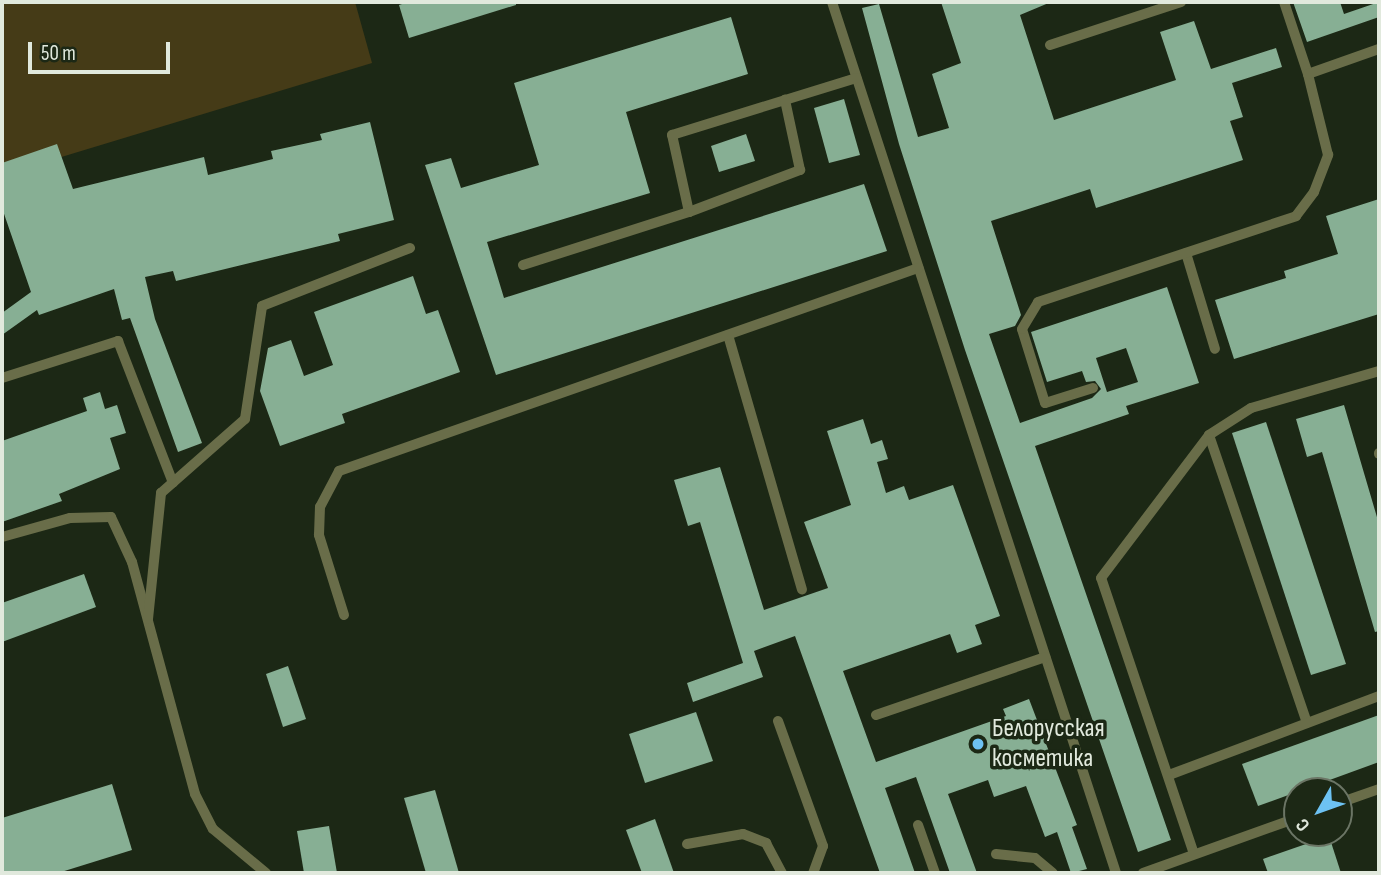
<!DOCTYPE html>
<meta charset="utf-8">
<style>
body{margin:0}
#map{position:relative;width:1381px;height:875px;overflow:hidden;background:#1c2815;font-family:"Sofia Sans Condensed",sans-serif}
div>[style]{position:absolute}
.green>*{inset:0;background:#453b17}
.building>*{inset:0;background:#87af94}
.lane>*{height:10px;margin:-5px;padding:0 5px;transform-origin:5px;border-radius:5px;background:#696d49}
.dots>*{width:19px;height:19px;translate:-50% -50%;box-sizing:border-box;border:4px solid #1c2815;border-radius:50%}
span{translate:-50% -50%;white-space:nowrap;text-align:center;line-height:1.15;-webkit-text-stroke:7px #1c2815;paint-order:stroke}
.poi-label{font-size:26px;color:#e1e9dd}
.left{translate:0 -50%;text-align:left}
.frame{position:absolute;inset:0;border:4px solid #e1e9dd;pointer-events:none}
.north{position:absolute;left:1283px;top:777px;width:70px;height:70px;box-sizing:border-box;background:#1c2815;border:2px solid #6b7565;border-radius:50%;rotate:230deg;font-size:19px;font-weight:700;line-height:28px;text-align:center;color:#e1e9dd}
.north::after{content:'';display:block;margin:auto;width:24px;height:32px;background:#6dc2f3;clip-path:polygon(50% 0,100% 100%,50% 72%,0 100%)}
.scale{position:absolute;left:28px;top:42px;width:142px;height:32px;box-sizing:border-box;border:4px solid #e1e9dd;border-top:0;padding-left:9px;font-size:21px;line-height:24px;white-space:nowrap;color:#e1e9dd;-webkit-text-stroke:5px #1c2815;paint-order:stroke}
</style>
<div id="map">
<div class="green">
<i style="clip-path:polygon(2px 2px,355px 2px,372px 63px,2px 175px)"></i>
</div>
<div class="building">
<i style="clip-path:polygon(408px 2px,516px 2px,516px 5px,409px 38px,399px 5px)"></i>
<i style="clip-path:polygon(evenodd,941px 2px,1051px 2px,1020px 15px,1054px 120px,1176px 80px,1160px 32px,1194px 21px,1211px 69px,1276px 48px,1282px 67px,1232px 83px,1243px 117px,1230px 121px,1243px 160px,1096px 208px,1090px 189px,991px 221px,1021px 315px,1015px 326px,989px 334px,1020px 423px,1092px 398px,1101px 389px,1095px 381px,1086px 382px,1082px 371px,1047px 382px,1031px 332px,1167px 287px,1199px 383px,1126px 406px,1129px 414px,1035px 446px,1171px 840px,1138px 852px,965px 350px,899px 144px,862px 8px,879px 4px,918px 137px,949px 128px,932px 74px,961px 63px,941px 2px,1126px 348px,1138px 382px,1107px 392px,1096px 358px,1126px 348px)"></i>
<i style="clip-path:polygon(1293px 2px,1340px 2px,1344px 14px,1379px 2px,1379px 17px,1307px 42px)"></i>
<i style="clip-path:polygon(731px 17px,748px 74px,626px 112px,650px 193px,487px 242px,504px 298px,864px 184px,887px 251px,496px 375px,425px 165px,451px 158px,461px 188px,539px 165px,514px 83px)"></i>
<i style="clip-path:polygon(844px 99px,860px 155px,829px 163px,814px 108px)"></i>
<i style="clip-path:polygon(370px 122px,394px 220px,338px 234px,340px 241px,176px 281px,173px 271px,145px 277px,155px 319px,202px 443px,178px 452px,130px 318px,122px 320px,114px 289px,39px 315px,37px 310px,2px 335px,2px 313px,31px 292px,2px 208px,2px 163px,57px 144px,73px 189px,204px 157px,208px 175px,273px 159px,271px 151px,322px 140px,320px 134px)"></i>
<i style="clip-path:polygon(746px 134px,755px 161px,719px 172px,711px 146px)"></i>
<i style="clip-path:polygon(1379px 199px,1379px 314px,1234px 359px,1215px 300px,1286px 278px,1284px 271px,1338px 254px,1326px 216px)"></i>
<i style="clip-path:polygon(413px 276px,426px 314px,438px 310px,460px 372px,342px 414px,345px 423px,280px 446px,260px 391px,268px 348px,291px 340px,304px 376px,333px 365px,314px 312px)"></i>
<i style="clip-path:polygon(100px 392px,105px 409px,117px 405px,126px 433px,110px 438px,120px 469px,59px 494px,62px 501px,2px 522px,2px 441px,87px 411px,83px 398px)"></i>
<i style="clip-path:polygon(1344px 405px,1379px 524px,1379px 631px,1375px 632px,1322px 452px,1307px 457px,1296px 419px)"></i>
<i style="clip-path:polygon(863px 419px,871px 444px,882px 440px,888px 459px,877px 462px,886px 493px,904px 486px,909px 500px,953px 485px,1000px 616px,975px 625px,982px 644px,957px 653px,950px 634px,843px 671px,876px 762px,1006px 716px,1003px 709px,1029px 699px,1077px 825px,1072px 827px,1087px 869px,1071px 873px,1057px 832px,1045px 837px,1026px 786px,994px 797px,988px 780px,948px 794px,977px 873px,950px 873px,916px 777px,885px 788px,915px 873px,880px 873px,795px 636px,754px 651px,763px 677px,693px 702px,687px 683px,743px 663px,700px 522px,688px 526px,674px 480px,720px 467px,764px 610px,828px 588px,804px 522px,851px 505px,827px 431px)"></i>
<i style="clip-path:polygon(1266px 422px,1346px 664px,1311px 675px,1232px 433px)"></i>
<i style="clip-path:polygon(84px 574px,96px 607px,2px 642px,2px 603px)"></i>
<i style="clip-path:polygon(288px 666px,306px 719px,283px 727px,266px 674px)"></i>
<i style="clip-path:polygon(696px 712px,713px 761px,645px 783px,629px 734px)"></i>
<i style="clip-path:polygon(1379px 715px,1379px 762px,1258px 806px,1242px 764px)"></i>
<i style="clip-path:polygon(112px 784px,132px 850px,58px 873px,2px 873px,2px 818px)"></i>
<i style="clip-path:polygon(435px 790px,459px 873px,426px 873px,404px 798px)"></i>
<i style="clip-path:polygon(655px 819px,674px 873px,642px 873px,626px 830px)"></i>
<i style="clip-path:polygon(329px 826px,337px 873px,304px 873px,297px 831px)"></i>
<i style="clip-path:polygon(1329px 836px,1341px 873px,1268px 873px,1263px 859px)"></i>
</div>
<div class="lane">
<i style="left:832px;top:2px;width:916px;rotate:71.94deg"></i>
<i style="left:1284px;top:2px;width:76px;rotate:71.6deg"></i>
<i style="left:1050px;top:45px;width:138px;rotate:-18.2deg"></i>
<i style="left:689px;top:212px;width:79px;rotate:-102.4deg"></i>
<i style="left:672px;top:135px;width:193px;rotate:-17.2deg"></i>
<i style="left:1186px;top:253px;width:100px;rotate:73.2deg"></i>
<i style="left:523px;top:265px;width:174px;rotate:-17.7deg"></i>
<i style="left:689px;top:212px;width:119px;rotate:-20.7deg"></i>
<i style="left:800px;top:170px;width:72px;rotate:-102.1deg"></i>
<i style="left:728px;top:335px;width:265px;rotate:73.8deg"></i>
<i style="left:2px;top:378px;width:122px;rotate:-17.7deg"></i>
<i style="left:118px;top:341px;width:152px;rotate:68.8deg"></i>
<i style="left:1093px;top:388px;width:50px;rotate:162.6deg"></i>
<i style="left:1045px;top:403px;width:77px;rotate:-107.3deg"></i>
<i style="left:1022px;top:329px;width:31px;rotate:-59deg"></i>
<i style="left:1038px;top:302px;width:272px;rotate:-18.4deg"></i>
<i style="left:1296px;top:216px;width:30px;rotate:-53deg"></i>
<i style="left:1314px;top:192px;width:40px;rotate:-69deg"></i>
<i style="left:1328px;top:155px;width:83px;rotate:-103.9deg"></i>
<i style="left:1308px;top:74px;width:75px;rotate:-19.4deg"></i>
<i style="left:1209px;top:435px;width:304px;rotate:71.2deg"></i>
<i style="left:1379px;top:453px;width:1px;rotate:90deg"></i>
<i style="left:2px;top:537px;width:71px;rotate:-15.6deg"></i>
<i style="left:70px;top:518px;width:41px;rotate:-1.4deg"></i>
<i style="left:111px;top:517px;width:50px;rotate:65deg"></i>
<i style="left:132px;top:562px;width:240px;rotate:74.8deg"></i>
<i style="left:195px;top:794px;width:39px;rotate:63deg"></i>
<i style="left:213px;top:829px;width:69px;rotate:39.7deg"></i>
<i style="left:344px;top:615px;width:84px;rotate:-107.4deg"></i>
<i style="left:319px;top:535px;width:28px;rotate:-88deg"></i>
<i style="left:320px;top:507px;width:41px;rotate:-62.2deg"></i>
<i style="left:339px;top:471px;width:614px;rotate:-19.32deg"></i>
<i style="left:148px;top:619px;width:127px;rotate:-84.1deg"></i>
<i style="left:161px;top:493px;width:112px;rotate:-41.4deg"></i>
<i style="left:245px;top:419px;width:114px;rotate:-81.4deg"></i>
<i style="left:262px;top:306px;width:159px;rotate:-21.4deg"></i>
<i style="left:876px;top:715px;width:179px;rotate:-18.9deg"></i>
<i style="left:778px;top:721px;width:133px;rotate:70.2deg"></i>
<i style="left:823px;top:846px;width:29px;rotate:110deg"></i>
<i style="left:1169px;top:775px;width:224px;rotate:-20.6deg"></i>
<i style="left:1339px;top:803px;width:42px;rotate:-19.3deg"></i>
<i style="left:918px;top:825px;width:51px;rotate:70.5deg"></i>
<i style="left:687px;top:844px;width:57px;rotate:-10.1deg"></i>
<i style="left:743px;top:834px;width:25px;rotate:21deg"></i>
<i style="left:766px;top:843px;width:34px;rotate:62deg"></i>
<i style="left:996px;top:854px;width:39px;rotate:6deg"></i>
<i style="left:1035px;top:858px;width:23px;rotate:40deg"></i>
<i style="left:1194px;top:854px;width:291px;rotate:-108.6deg"></i>
<i style="left:1101px;top:578px;width:179px;rotate:-52.9deg"></i>
<i style="left:1209px;top:435px;width:50px;rotate:-32.7deg"></i>
<i style="left:1251px;top:408px;width:133px;rotate:-16.1deg"></i>
<i style="left:1143px;top:873px;width:164px;rotate:-19.7deg"></i>
</div>
<div class="dots">
<i style="left:978px;top:744px;background:#6dc2f3"></i>
</div>
<div class="poi-label">
<span class="left" style="left:992px;top:744px">Белорусская<br>косметика</span>
</div>
<div class="frame"></div>
<div class="north">С</div>
<div class="scale">50 m</div>
</div>
